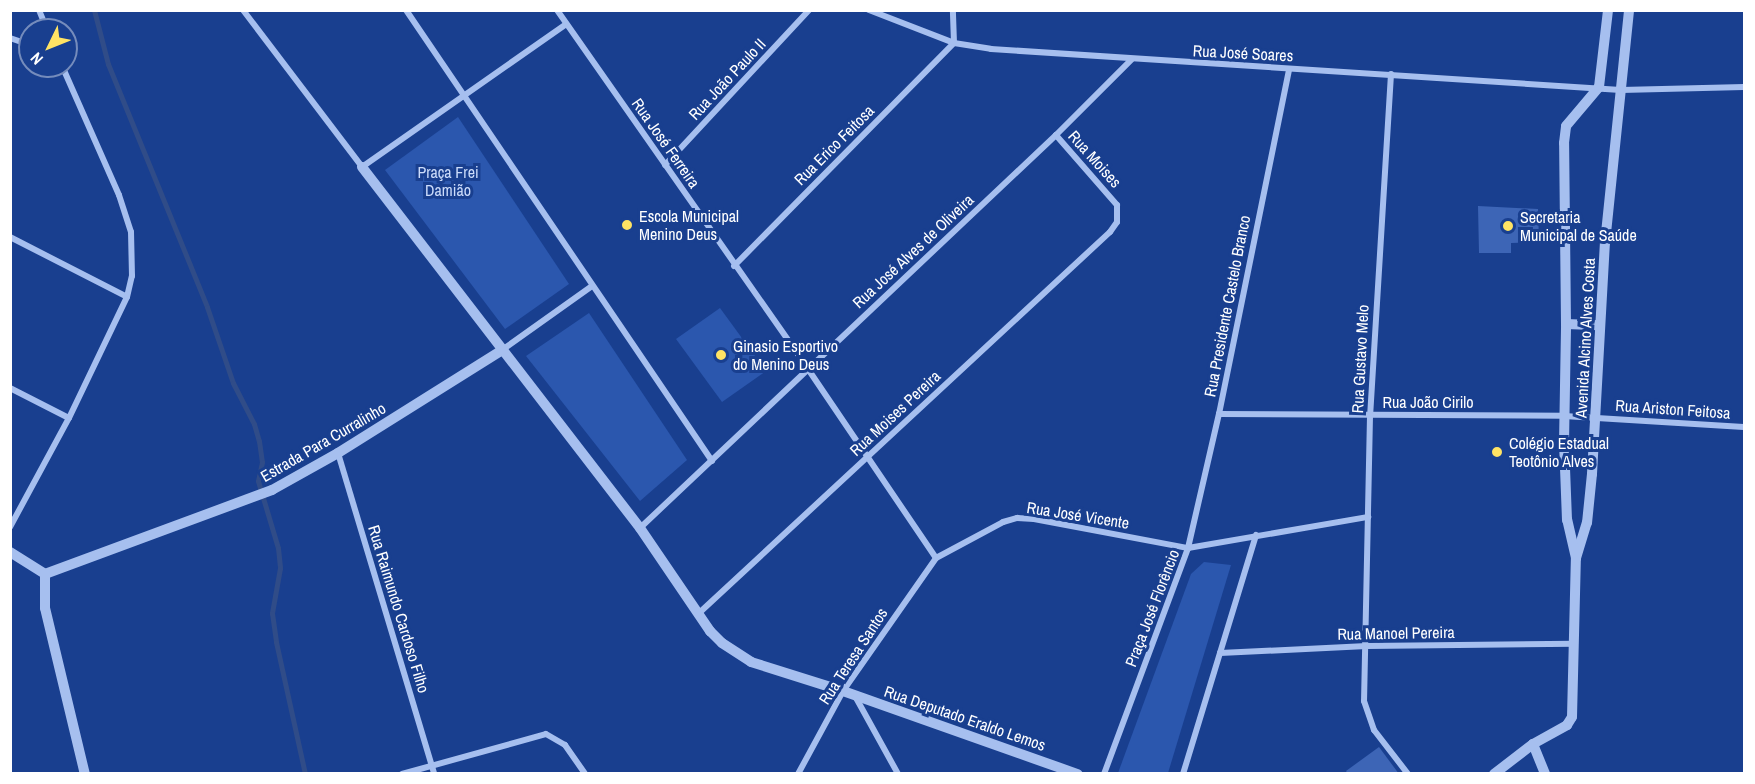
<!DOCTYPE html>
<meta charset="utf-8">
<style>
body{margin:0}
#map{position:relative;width:1755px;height:784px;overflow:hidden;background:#193f8f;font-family:"Archivo Narrow",sans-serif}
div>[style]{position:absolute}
.green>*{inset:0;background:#2b57ae}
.stream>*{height:5px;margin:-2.5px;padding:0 2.5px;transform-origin:2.5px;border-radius:2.5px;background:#304c88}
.building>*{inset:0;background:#3d65b6}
.minor>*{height:6px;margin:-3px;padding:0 3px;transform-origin:3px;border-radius:3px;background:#a6bfef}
.tertiary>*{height:10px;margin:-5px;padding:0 5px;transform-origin:5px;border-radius:5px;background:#a6bfef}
.dots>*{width:16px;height:16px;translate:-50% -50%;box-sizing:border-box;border:3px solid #193f8f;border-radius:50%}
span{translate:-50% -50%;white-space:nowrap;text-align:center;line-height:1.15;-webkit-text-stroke:6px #193f8f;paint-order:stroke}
.street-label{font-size:16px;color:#fff}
.park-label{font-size:16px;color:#ccdcfb}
.poi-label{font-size:16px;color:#fff}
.left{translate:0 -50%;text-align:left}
.frame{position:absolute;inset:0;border:12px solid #fff;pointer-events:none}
.north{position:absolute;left:18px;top:18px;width:60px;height:60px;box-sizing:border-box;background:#193f8f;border:2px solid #758cbc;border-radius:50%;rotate:227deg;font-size:16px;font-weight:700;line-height:24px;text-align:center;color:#fff}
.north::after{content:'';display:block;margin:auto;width:21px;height:27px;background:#ffe364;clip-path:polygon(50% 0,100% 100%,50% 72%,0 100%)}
</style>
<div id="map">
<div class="green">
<i style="clip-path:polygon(458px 117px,569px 284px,505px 329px,385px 170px)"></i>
<i style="clip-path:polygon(720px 308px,766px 371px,722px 402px,676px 339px)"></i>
<i style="clip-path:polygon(589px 313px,687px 460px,640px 501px,526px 356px)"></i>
<i style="clip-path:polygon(1204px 562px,1231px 565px,1168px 773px,1118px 773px,1191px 574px)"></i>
</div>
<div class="stream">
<i style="left:94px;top:10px;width:56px;rotate:75.5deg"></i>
<i style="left:108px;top:64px;width:262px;rotate:67.8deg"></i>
<i style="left:207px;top:307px;width:80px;rotate:71.1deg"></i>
<i style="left:233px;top:383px;width:46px;rotate:62.9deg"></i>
<i style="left:254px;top:424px;width:18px;rotate:74deg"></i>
<i style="left:259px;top:441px;width:21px;rotate:82deg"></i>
<i style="left:262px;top:462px;width:19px;rotate:102deg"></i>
<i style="left:258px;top:481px;width:70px;rotate:73.4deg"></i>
<i style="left:278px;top:548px;width:20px;rotate:84deg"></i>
<i style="left:280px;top:568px;width:46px;rotate:100.1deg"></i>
<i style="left:272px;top:613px;width:29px;rotate:82deg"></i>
<i style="left:276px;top:642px;width:135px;rotate:77.6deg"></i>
</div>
<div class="building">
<i style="clip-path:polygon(1478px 206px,1538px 209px,1539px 242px,1511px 243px,1511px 253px,1479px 253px)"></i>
<i style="clip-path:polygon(1379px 747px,1399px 774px,1348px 774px,1346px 771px)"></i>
</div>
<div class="minor">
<i style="left:39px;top:10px;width:22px;rotate:68deg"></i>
<i style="left:243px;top:10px;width:197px;rotate:52.8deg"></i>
<i style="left:362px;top:167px;width:249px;rotate:-35deg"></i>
<i style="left:406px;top:10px;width:545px;rotate:55.84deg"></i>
<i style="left:557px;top:10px;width:438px;rotate:55deg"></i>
<i style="left:808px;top:369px;width:228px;rotate:55.9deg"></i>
<i style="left:869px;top:10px;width:91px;rotate:21.2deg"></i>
<i style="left:954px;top:43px;width:37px;rotate:9deg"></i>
<i style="left:991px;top:49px;width:631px;rotate:3.72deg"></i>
<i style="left:1621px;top:90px;width:123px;rotate:-1.4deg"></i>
<i style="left:10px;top:38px;width:21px;rotate:19deg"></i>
<i style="left:1391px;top:74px;width:343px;rotate:93.5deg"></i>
<i style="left:1370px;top:416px;width:285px;rotate:91.2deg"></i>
<i style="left:1364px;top:701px;width:31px;rotate:71deg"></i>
<i style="left:1374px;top:730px;width:56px;rotate:52.3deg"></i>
<i style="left:665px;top:165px;width:212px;rotate:-47.1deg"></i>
<i style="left:10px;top:237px;width:131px;rotate:27.1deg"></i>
<i style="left:734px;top:266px;width:313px;rotate:-45.4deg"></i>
<i style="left:954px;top:43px;width:33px;rotate:-92deg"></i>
<i style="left:502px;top:350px;width:110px;rotate:-35.4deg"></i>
<i style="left:10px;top:388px;width:66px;rotate:27deg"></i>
<i style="left:1219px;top:414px;width:345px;rotate:0.3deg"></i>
<i style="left:1564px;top:416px;width:180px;rotate:3.5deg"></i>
<i style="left:338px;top:453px;width:335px;rotate:73.3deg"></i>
<i style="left:10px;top:527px;width:124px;rotate:-61.6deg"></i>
<i style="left:69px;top:418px;width:134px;rotate:-64.4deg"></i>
<i style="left:127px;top:297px;width:22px;rotate:-77deg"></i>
<i style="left:132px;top:276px;width:44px;rotate:-91.3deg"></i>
<i style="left:131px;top:232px;width:39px;rotate:-108deg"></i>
<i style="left:119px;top:195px;width:141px;rotate:-113.8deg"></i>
<i style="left:640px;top:528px;width:572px;rotate:-43.37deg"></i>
<i style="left:1056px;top:135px;width:107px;rotate:-45deg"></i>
<i style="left:698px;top:614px;width:562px;rotate:-42.84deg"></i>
<i style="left:1110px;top:232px;width:12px;rotate:-55deg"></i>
<i style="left:1117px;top:222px;width:17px;rotate:-90deg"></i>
<i style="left:1117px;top:205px;width:93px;rotate:-131.1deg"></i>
<i style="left:1220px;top:653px;width:147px;rotate:-2.7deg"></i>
<i style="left:1367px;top:646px;width:207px;rotate:-0.6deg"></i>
<i style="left:855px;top:696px;width:89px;rotate:61.1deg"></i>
<i style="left:402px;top:774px;width:149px;rotate:-15.5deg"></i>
<i style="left:546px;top:734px;width:22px;rotate:30deg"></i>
<i style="left:565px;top:745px;width:35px;rotate:55deg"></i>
<i style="left:798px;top:774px;width:94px;rotate:-61.5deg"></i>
<i style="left:843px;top:691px;width:162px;rotate:-55deg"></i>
<i style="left:936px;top:558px;width:76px;rotate:-28.2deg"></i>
<i style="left:1003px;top:522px;width:15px;rotate:-16deg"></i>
<i style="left:1017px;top:518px;width:17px;rotate:3deg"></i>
<i style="left:1034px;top:519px;width:157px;rotate:10.7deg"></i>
<i style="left:1188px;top:548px;width:183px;rotate:-9.8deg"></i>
<i style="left:1104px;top:774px;width:241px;rotate:-69.6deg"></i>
<i style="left:1188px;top:548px;width:138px;rotate:-77deg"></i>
<i style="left:1219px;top:414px;width:352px;rotate:-78.5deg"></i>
<i style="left:1183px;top:774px;width:250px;rotate:-73deg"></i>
</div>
<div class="tertiary">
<i style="left:362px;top:167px;width:456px;rotate:52.4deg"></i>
<i style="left:640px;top:528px;width:125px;rotate:55.8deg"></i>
<i style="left:710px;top:631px;width:17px;rotate:45deg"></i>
<i style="left:722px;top:643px;width:35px;rotate:33deg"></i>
<i style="left:751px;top:662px;width:96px;rotate:17.5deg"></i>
<i style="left:843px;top:691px;width:249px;rotate:19.5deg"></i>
<i style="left:1566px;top:324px;width:33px;rotate:2deg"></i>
<i style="left:10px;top:552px;width:41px;rotate:32.2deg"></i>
<i style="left:1576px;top:558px;width:37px;rotate:-73deg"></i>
<i style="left:1587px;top:523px;width:49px;rotate:-84.2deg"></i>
<i style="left:1592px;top:474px;width:231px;rotate:-86.8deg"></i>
<i style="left:1605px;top:243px;width:234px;rotate:-84.1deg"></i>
<i style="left:45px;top:574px;width:242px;rotate:-20.3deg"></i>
<i style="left:272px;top:490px;width:76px;rotate:-29.3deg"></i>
<i style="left:338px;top:453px;width:194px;rotate:-32.1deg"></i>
<i style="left:45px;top:574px;width:34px;rotate:90deg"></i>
<i style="left:45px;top:608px;width:171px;rotate:76.5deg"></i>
<i style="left:1533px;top:744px;width:32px;rotate:68deg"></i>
<i style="left:1494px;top:774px;width:49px;rotate:-37.6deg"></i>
<i style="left:1533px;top:744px;width:39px;rotate:-29deg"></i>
<i style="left:1567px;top:725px;width:9px;rotate:-58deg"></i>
<i style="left:1572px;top:717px;width:159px;rotate:-88.6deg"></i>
<i style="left:1576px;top:558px;width:39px;rotate:-103deg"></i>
<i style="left:1567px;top:520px;width:77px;rotate:-92.2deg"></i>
<i style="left:1564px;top:443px;width:119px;rotate:-89deg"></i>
<i style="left:1566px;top:324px;width:181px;rotate:-90.6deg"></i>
<i style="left:1564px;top:143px;width:17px;rotate:-83deg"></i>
<i style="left:1566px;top:126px;width:51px;rotate:-49.8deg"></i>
<i style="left:1599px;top:87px;width:78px;rotate:-83.3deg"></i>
</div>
<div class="dots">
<i style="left:627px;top:225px;background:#ffe364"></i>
<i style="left:1508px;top:226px;background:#ffe364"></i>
<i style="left:721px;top:355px;background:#ffe364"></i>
<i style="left:1497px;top:452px;background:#ffe364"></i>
</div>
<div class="street-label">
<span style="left:1243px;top:53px;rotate:3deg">Rua José Soares</span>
<span style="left:727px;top:79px;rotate:-47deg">Rua João Paulo II</span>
<span style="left:666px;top:143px;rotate:55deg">Rua José Ferreira</span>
<span style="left:834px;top:145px;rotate:-45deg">Rua Erico Feitosa</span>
<span style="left:1095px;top:159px;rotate:48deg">Rua Moises</span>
<span style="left:913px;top:251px;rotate:-43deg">Rua José Alves de Oliveira</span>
<span style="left:1227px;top:306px;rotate:-79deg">Rua Presidente Castelo Branco</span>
<span style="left:1585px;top:338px;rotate:-87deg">Avenida Alcino Alves Costa</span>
<span style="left:1360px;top:359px;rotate:-87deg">Rua Gustavo Melo</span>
<span style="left:1428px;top:402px">Rua João Cirilo</span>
<span style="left:1673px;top:409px;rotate:4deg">Rua Ariston Feitosa</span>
<span style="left:895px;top:413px;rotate:-43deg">Rua Moises Pereira</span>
<span style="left:323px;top:442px;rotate:-30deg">Estrada Para Curralinho</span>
<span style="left:1078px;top:515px;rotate:9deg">Rua José Vicente</span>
<span style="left:1152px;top:608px;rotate:-69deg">Praça José Florêncio</span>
<span style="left:399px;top:609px;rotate:73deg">Rua Raimundo Cardoso Filho</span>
<span style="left:1396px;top:633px;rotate:-1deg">Rua Manoel Pereira</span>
<span style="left:853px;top:656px;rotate:-57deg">Rua Teresa Santos</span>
<span style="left:965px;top:718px;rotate:19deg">Rua Deputado Eraldo Lemos</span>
</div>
<div class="park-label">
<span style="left:448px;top:181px">Praça Frei<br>Damião</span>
</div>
<div class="poi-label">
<span class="left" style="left:639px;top:225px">Escola Municipal<br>Menino Deus</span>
<span class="left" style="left:1520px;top:226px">Secretaria<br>Municipal de Saúde</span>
<span class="left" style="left:733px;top:355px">Ginasio Esportivo<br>do Menino Deus</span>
<span class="left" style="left:1509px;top:452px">Colégio Estadual<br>Teotônio Alves</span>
</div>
<div class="frame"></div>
<div class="north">N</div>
</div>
